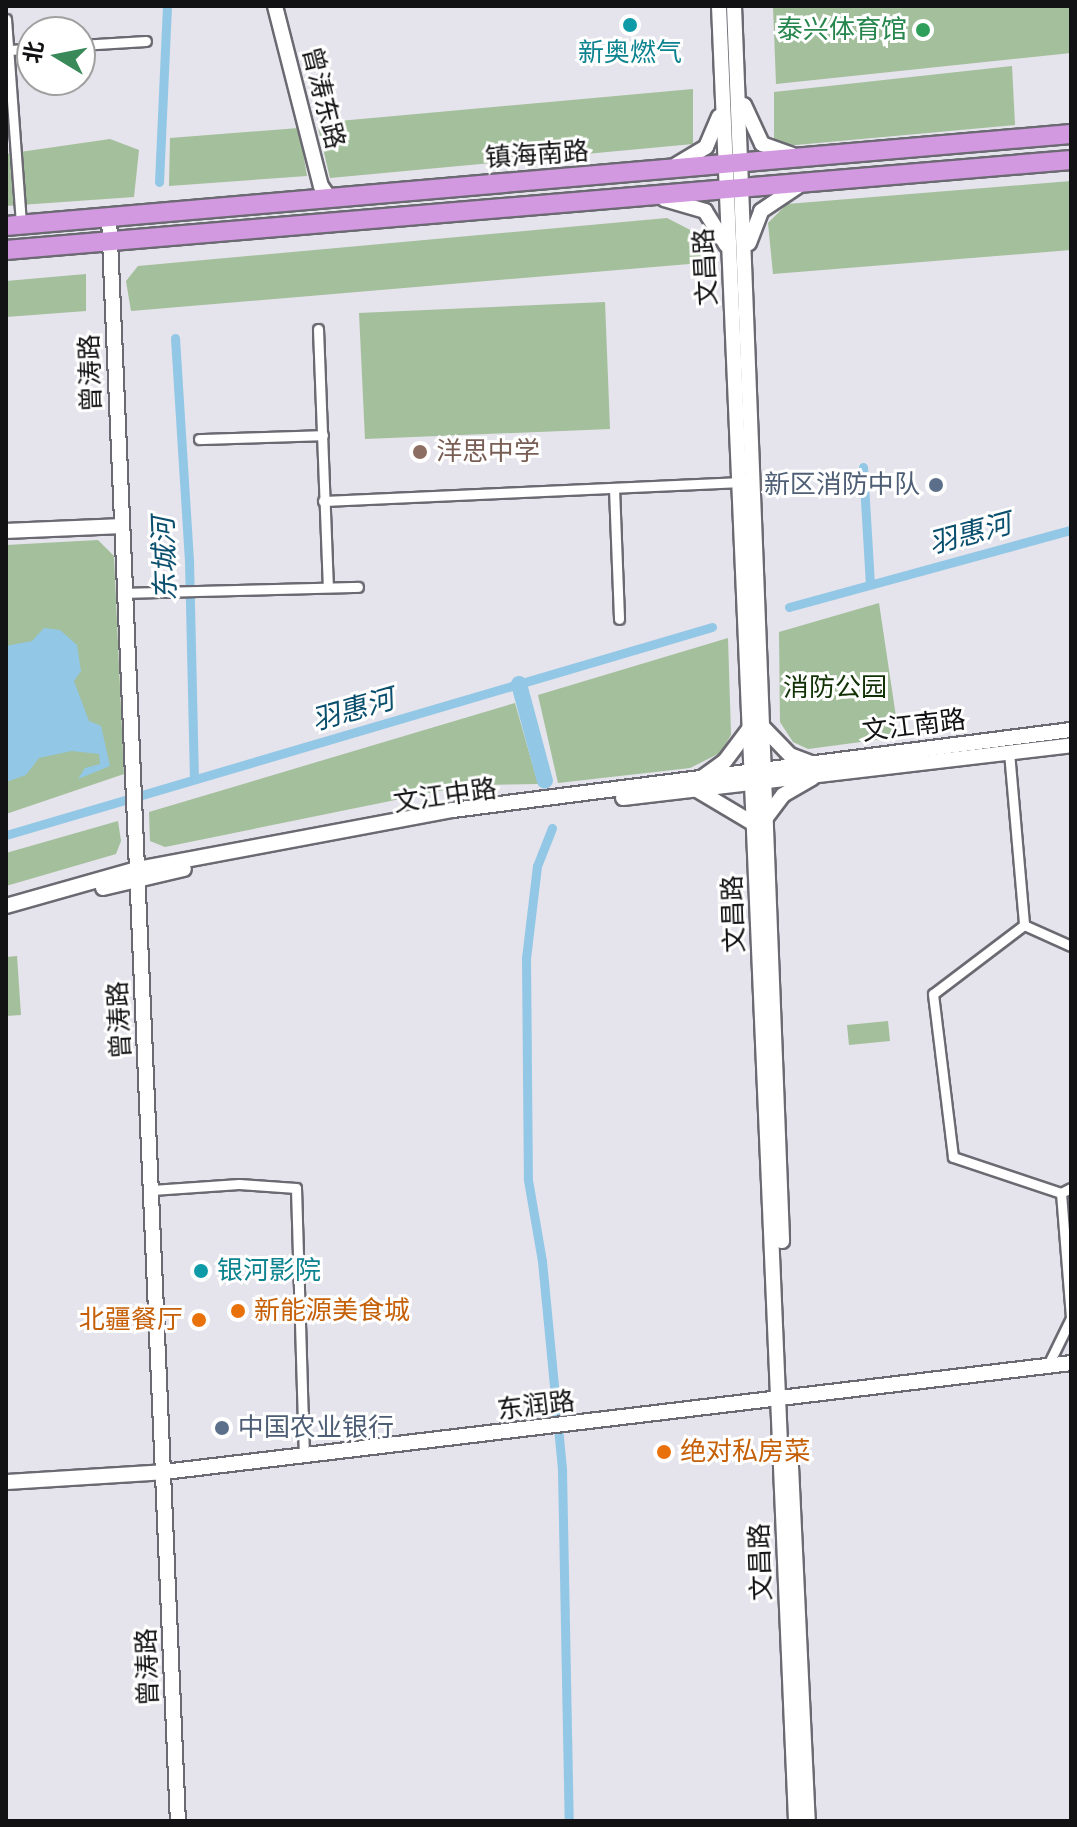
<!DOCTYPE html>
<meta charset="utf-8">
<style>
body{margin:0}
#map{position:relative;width:1077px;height:1827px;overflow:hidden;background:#e5e3eb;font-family:"Nunito Sans","Noto Sans SC",sans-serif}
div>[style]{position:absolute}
.green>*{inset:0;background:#a3bf9b}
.water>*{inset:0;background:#92c7e6}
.canal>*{height:9px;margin:-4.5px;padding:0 4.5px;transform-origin:4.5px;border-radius:4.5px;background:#92c7e6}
.river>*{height:16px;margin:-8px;padding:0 8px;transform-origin:8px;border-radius:8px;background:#92c7e6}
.roads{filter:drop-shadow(2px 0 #6b6971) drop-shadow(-2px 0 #6b6971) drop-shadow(0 2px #6b6971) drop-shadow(0 -2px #6b6971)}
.street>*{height:9px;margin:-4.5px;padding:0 4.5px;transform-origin:4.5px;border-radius:4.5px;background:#fff}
.secondary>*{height:14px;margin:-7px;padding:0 7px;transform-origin:7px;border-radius:7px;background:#fff}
.highway>*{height:18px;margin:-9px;padding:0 9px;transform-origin:9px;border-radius:9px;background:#d399e0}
.dots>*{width:22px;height:22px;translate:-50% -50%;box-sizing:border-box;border:4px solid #fff;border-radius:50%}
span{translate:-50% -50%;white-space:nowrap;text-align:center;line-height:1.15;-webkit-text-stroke:6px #fff;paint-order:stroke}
.leisure-label{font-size:26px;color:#27864d}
.right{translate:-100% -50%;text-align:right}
.culture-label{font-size:26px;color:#0d838f}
.left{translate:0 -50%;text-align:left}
.street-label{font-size:26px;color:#121214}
.education-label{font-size:26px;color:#785e54}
.service-label{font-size:26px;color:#4e5e75}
.park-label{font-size:26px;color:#113205}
.food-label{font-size:26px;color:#c56008}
.water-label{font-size:28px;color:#0a4f6d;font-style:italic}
.frame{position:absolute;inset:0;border:8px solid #121214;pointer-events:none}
.north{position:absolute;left:16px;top:16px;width:80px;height:80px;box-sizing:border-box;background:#fff;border:2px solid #a0a0a1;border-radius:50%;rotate:280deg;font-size:22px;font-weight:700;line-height:32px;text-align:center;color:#121214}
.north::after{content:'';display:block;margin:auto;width:28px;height:36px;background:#3a8959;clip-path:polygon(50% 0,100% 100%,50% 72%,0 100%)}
</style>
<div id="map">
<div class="green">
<i style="clip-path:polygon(773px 6px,1071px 6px,1071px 53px,776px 84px)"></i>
<i style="clip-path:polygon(1012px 66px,1015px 125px,774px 147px,774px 92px)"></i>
<i style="clip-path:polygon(693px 89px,693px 144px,330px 178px,317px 123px)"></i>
<i style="clip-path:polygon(299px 128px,307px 176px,169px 186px,170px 138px)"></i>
<i style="clip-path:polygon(110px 139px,139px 150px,134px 197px,6px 206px,6px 154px)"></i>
<i style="clip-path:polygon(1071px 181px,1071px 250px,773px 274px,768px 223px,787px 204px)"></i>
<i style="clip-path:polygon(667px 218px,702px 236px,701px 263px,131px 311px,126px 281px,138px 266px)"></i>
<i style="clip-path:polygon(86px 274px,86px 311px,6px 317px,6px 281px)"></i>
<i style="clip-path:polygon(605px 302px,610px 429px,365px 439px,359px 313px)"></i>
<i style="clip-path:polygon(98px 540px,114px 556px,124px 774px,6px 814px,6px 545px)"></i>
<i style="clip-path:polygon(879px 603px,899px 737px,808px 749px,793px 742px,780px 722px,779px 632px)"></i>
<i style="clip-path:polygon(728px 638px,731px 735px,720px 753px,690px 768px,558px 783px,538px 695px)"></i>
<i style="clip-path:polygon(515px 703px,538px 784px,469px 785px,165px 847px,150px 841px,149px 812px)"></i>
<i style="clip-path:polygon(118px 821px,121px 841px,116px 854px,6px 886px,6px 853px)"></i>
<i style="clip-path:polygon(17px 956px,21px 1015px,6px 1016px,6px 957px)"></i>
<i style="clip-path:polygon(888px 1021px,890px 1041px,849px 1045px,847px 1025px)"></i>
</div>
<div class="water">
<i style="clip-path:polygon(44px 628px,60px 630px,77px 645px,81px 671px,74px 681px,89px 721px,101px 726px,110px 766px,78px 779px,85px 768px,100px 764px,99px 754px,72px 751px,39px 758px,26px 775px,6px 782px,6px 646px,32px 641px)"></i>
</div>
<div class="canal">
<i style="left:159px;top:182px;width:176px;rotate:-87.4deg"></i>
<i style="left:175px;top:338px;width:222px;rotate:86.4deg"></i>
<i style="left:189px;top:560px;width:217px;rotate:88.7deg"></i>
<i style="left:863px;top:467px;width:117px;rotate:86.6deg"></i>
<i style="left:789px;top:607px;width:292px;rotate:-15.3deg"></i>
<i style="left:552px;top:828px;width:41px;rotate:111.5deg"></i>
<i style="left:537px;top:866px;width:93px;rotate:96.8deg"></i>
<i style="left:526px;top:958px;width:222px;rotate:89.5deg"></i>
<i style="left:528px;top:1180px;width:82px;rotate:80.2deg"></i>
<i style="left:542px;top:1261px;width:210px;rotate:84.5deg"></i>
<i style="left:562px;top:1470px;width:351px;rotate:88.9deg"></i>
<i style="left:6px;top:835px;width:736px;rotate:-16.42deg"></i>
</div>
<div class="river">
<i style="left:519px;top:684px;width:100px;rotate:75deg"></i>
</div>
<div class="roads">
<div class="street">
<i style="left:6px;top:19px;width:206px;rotate:85.8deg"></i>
<i style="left:80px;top:45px;width:66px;rotate:-3.5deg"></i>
<i style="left:6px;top:50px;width:26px;rotate:-2deg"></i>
<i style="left:318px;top:329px;width:258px;rotate:87.8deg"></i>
<i style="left:199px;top:439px;width:124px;rotate:-1.8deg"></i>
<i style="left:614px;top:488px;width:131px;rotate:87.8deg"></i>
<i style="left:323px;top:501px;width:420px;rotate:-2.6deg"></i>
<i style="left:125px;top:593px;width:233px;rotate:-1.5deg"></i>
<i style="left:1009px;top:752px;width:174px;rotate:85deg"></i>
<i style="left:1024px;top:925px;width:114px;rotate:142.8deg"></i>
<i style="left:933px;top:994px;width:164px;rotate:83deg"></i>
<i style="left:953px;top:1157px;width:114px;rotate:18.4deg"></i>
<i style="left:1061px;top:1193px;width:124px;rotate:85.4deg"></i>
<i style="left:1024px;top:925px;width:51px;rotate:24.1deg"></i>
<i style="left:152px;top:1190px;width:87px;rotate:-3.9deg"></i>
<i style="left:239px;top:1184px;width:57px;rotate:4deg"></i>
<i style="left:296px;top:1188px;width:269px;rotate:88.3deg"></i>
<i style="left:1061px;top:1193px;width:11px;rotate:-27deg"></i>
<i style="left:1048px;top:1365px;width:52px;rotate:-63.9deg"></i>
</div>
<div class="secondary">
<i style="left:275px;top:6px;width:186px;rotate:75.7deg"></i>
<i style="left:321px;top:186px;width:16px;rotate:55deg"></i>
<i style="left:719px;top:6px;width:1817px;rotate:87.57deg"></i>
<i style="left:734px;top:6px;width:1236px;rotate:87.77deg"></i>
<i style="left:744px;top:105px;width:43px;rotate:65.2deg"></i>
<i style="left:762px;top:144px;width:32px;rotate:20deg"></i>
<i style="left:676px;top:165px;width:35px;rotate:-31deg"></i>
<i style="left:706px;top:147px;width:33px;rotate:-67deg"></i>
<i style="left:664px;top:199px;width:43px;rotate:16.3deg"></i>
<i style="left:705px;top:211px;width:40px;rotate:58deg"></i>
<i style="left:109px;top:217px;width:1605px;rotate:87.54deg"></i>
<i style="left:749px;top:243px;width:34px;rotate:-69deg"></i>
<i style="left:761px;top:211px;width:45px;rotate:-34deg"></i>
<i style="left:6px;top:531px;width:116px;rotate:-2.5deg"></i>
<i style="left:759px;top:723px;width:45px;rotate:45.9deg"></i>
<i style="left:790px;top:755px;width:22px;rotate:21deg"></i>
<i style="left:703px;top:777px;width:27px;rotate:-36deg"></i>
<i style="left:725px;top:761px;width:40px;rotate:-53deg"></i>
<i style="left:697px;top:790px;width:66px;rotate:30.8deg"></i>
<i style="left:623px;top:798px;width:451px;rotate:-6.7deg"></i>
<i style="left:765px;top:819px;width:30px;rotate:-53deg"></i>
<i style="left:783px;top:795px;width:34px;rotate:-30deg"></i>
<i style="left:103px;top:888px;width:83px;rotate:-13.2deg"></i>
<i style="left:6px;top:906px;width:136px;rotate:-15.8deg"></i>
<i style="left:137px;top:869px;width:321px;rotate:-10.6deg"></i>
<i style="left:453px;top:810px;width:623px;rotate:-7.38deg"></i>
<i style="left:791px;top:1466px;width:355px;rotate:87.3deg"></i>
<i style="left:6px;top:1482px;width:158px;rotate:-3.6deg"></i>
<i style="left:164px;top:1472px;width:914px;rotate:-6.85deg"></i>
</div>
<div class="highway">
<i style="left:6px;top:226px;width:1069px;rotate:-4.94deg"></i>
<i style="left:6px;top:250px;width:1069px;rotate:-4.83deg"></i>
</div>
</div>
<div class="dots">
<i style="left:630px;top:25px;background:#0f9aa8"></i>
<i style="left:923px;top:30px;background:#2e9e5b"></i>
<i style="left:420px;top:452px;background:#8d6e63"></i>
<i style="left:936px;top:485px;background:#5c6f8a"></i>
<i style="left:201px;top:1271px;background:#0f9aa8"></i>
<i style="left:238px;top:1311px;background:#e8710a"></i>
<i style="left:199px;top:1320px;background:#e8710a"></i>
<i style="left:222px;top:1428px;background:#5c6f8a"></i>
<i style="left:664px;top:1452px;background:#e8710a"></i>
</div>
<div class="leisure-label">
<span class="right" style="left:907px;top:30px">泰兴体育馆</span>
</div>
<div class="culture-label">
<span style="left:630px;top:53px">新奥燃气</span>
<span class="left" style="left:217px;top:1271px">银河影院</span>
</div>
<div class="street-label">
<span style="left:323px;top:98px;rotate:76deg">曾涛东路</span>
<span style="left:537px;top:155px;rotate:-4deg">镇海南路</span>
<span style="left:706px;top:267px;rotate:-93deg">文昌路</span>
<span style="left:91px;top:373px;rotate:-92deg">曾涛路</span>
<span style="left:914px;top:726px;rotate:-7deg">文江南路</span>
<span style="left:445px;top:796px;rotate:-8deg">文江中路</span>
<span style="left:734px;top:914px;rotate:-92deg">文昌路</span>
<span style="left:120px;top:1020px;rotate:-93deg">曾涛路</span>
<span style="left:536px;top:1406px;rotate:-7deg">东润路</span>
<span style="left:761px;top:1562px;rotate:-92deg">文昌路</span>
<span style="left:148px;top:1667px;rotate:-92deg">曾涛路</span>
</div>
<div class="education-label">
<span class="left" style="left:436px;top:452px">洋思中学</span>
</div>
<div class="service-label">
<span class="right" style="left:920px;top:485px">新区消防中队</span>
<span class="left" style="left:238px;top:1428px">中国农业银行</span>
</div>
<div class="park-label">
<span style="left:835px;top:688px">消防公园</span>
</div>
<div class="food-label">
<span class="left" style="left:254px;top:1311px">新能源美食城</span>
<span class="right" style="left:183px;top:1320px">北疆餐厅</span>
<span class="left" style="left:680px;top:1452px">绝对私房菜</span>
</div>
<div class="water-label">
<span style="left:970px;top:534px;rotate:-15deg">羽惠河</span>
<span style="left:165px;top:559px;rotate:-92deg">东城河</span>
<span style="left:353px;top:710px;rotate:-16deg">羽惠河</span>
</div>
<div class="frame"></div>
<div class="north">北</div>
</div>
